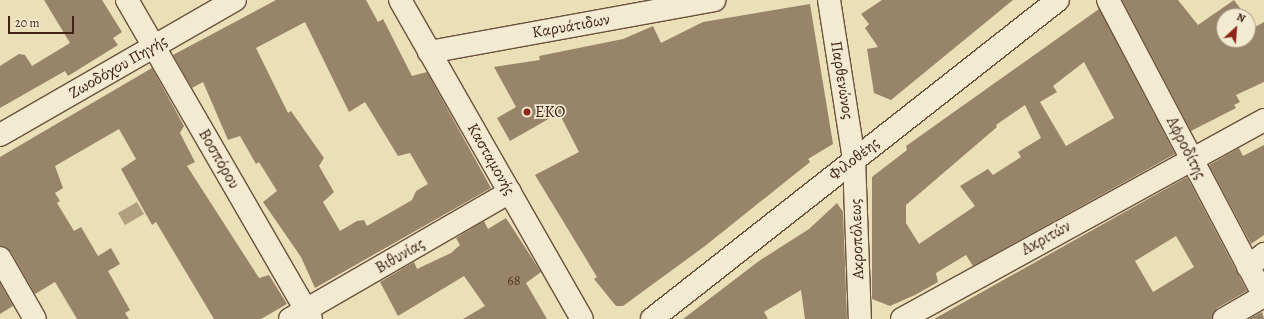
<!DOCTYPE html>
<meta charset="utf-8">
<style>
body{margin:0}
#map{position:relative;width:1264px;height:319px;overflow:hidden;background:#ebdfb8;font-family:Alegreya,serif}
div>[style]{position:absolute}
.water>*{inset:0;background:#b19f80}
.building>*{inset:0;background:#988469}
.roads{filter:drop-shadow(1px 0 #6a513c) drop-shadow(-1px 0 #6a513c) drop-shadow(0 1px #6a513c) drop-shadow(0 -1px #6a513c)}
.minor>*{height:22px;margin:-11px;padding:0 11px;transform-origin:11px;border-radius:11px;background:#f2ead1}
.tertiary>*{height:22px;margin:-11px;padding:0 11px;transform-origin:11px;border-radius:11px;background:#f2ead1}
.dots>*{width:11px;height:11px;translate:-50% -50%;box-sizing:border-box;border:2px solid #f2ead1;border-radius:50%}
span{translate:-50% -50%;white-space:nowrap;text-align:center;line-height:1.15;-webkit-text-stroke:3.5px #f2ead1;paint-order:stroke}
.number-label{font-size:14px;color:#553a28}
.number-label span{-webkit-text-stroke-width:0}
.street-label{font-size:16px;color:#3f2213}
.poi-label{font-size:16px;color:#3f2213}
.left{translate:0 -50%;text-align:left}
.north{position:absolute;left:1216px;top:8px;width:40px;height:40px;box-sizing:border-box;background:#f2ead1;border:1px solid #aa9a85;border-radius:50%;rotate:26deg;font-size:11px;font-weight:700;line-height:16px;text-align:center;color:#3f2213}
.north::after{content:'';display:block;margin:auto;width:14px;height:18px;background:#8f2418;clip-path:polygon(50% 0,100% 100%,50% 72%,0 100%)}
.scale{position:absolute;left:8px;top:16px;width:66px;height:18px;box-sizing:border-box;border:2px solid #3f2213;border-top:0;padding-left:5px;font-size:12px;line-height:14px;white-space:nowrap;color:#3f2213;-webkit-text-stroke:3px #f2ead1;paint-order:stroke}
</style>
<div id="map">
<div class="water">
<i style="clip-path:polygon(137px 202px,144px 214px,125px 225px,118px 213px)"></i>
</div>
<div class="building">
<i style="clip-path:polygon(44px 0,102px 0,122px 32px,113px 38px,118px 45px,68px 76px,65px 71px,0 108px,0 66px,19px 54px,25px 55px,32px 66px,70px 43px)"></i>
<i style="clip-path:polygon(evenodd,276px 0,366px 0,378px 22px,383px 19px,412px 76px,427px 72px,491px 188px,315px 288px,301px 257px,263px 202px,277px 191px,259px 162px,256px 164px,240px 136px,228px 140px,203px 82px,192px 88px,173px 55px,276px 0,305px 22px,349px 112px,365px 102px,398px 156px,410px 153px,428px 184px,416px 191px,412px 200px,367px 226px,364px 220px,357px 221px,340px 231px,323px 202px,334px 192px,319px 166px,324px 158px,291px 111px,288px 113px,256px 48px,305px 22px)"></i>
<i style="clip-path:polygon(882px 0,1013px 0,891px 100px,874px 93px,867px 49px,878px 47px,865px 28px,869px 24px,861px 14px)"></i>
<i style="clip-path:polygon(1122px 0,1178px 0,1198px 25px,1234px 0,1246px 16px,1224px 16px,1224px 40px,1248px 40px,1248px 18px,1255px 27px,1264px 22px,1264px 82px,1236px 95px,1240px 102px,1234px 105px,1236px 108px,1191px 131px)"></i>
<i style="clip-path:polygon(810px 4px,833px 144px,808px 159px,810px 162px,705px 246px,623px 306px,616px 306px,594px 279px,597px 277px,535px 175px,579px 152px,559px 113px,510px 141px,497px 118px,516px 107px,494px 67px,540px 60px,539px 56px,623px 39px,653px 26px,661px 43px,703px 22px)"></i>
<i style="clip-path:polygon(evenodd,1099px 9px,1175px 154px,973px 266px,966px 255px,936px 273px,938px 282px,915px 295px,890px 306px,872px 299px,872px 177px,907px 150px,906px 146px,1099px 9px,1084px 62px,1114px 118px,1066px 146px,1040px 102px,1057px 92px,1053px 86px,1084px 62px,1099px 9px,1025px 105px,1041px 138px,1018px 152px,1021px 157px,993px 175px,988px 169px,960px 186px,975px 206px,919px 244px,906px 223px,906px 205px,997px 127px,996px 125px,1025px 105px)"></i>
<i style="clip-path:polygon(152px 68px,184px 126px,180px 133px,195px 162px,187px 166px,259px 278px,269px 275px,287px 304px,261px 319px,214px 319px,156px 222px,152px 225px,121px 169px,136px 159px,119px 129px,55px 166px,63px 188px,55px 193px,60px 201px,57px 203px,74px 231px,81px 227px,98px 256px,111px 248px,120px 264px,108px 271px,130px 310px,125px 313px,129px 319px,77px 319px,55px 282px,35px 294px,11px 252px,0 246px,0 157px)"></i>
<i style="clip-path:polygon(1264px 145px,1264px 235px,1251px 244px,1209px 165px,1239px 148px,1243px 156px)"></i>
<i style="clip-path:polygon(evenodd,1187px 177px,1247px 291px,1217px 308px,1212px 319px,934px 319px,1187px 177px,1176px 236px,1194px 267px,1153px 292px,1135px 261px,1176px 236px)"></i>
<i style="clip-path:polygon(837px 203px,843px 212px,847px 319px,805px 319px,801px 290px,764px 312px,768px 319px,683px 319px,759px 261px,809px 229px)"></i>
<i style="clip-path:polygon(506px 218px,541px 272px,526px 283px,547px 319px,463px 319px,485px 306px,464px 276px,398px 316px,380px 282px,414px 262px,417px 269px,451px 253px,460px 245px,456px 238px,484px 221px,488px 229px)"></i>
<i style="clip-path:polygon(0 283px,13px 306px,0 314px)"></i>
<i style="clip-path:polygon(1262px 312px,1264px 319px,1249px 319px)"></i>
</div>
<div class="roads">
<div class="minor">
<i style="left:127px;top:0;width:368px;rotate:60deg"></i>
<i style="left:829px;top:0;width:161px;rotate:81.1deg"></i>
<i style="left:854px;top:159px;width:160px;rotate:87.9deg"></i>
<i style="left:1108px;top:0;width:335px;rotate:62.2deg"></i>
<i style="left:429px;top:52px;width:290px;rotate:-10.3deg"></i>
<i style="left:0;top:135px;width:271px;rotate:-29.9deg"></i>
<i style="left:0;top:258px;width:70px;rotate:60.2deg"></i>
<i style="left:1248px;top:267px;width:21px;rotate:-39deg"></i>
<i style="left:902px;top:319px;width:413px;rotate:-28.8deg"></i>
<i style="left:1224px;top:319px;width:46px;rotate:-29.9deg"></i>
</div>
<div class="tertiary">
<i style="left:400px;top:0;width:367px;rotate:60.3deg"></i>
<i style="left:290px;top:319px;width:254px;rotate:-30deg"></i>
<i style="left:652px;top:319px;width:516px;rotate:-38.16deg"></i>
</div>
</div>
<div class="dots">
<i style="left:527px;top:112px;background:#8f2418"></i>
</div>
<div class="number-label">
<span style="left:514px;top:281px">68</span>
</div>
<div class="street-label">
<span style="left:571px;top:26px;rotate:-10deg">Καρυάτιδων</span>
<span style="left:118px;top:67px;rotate:-30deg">Ζωοδόχου Πηγής</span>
<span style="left:842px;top:80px;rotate:81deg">Παρθενώνος</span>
<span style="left:1186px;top:148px;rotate:63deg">Αφροδίτης</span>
<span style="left:219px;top:159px;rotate:60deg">Βοσπόρου</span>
<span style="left:491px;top:159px;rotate:60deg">Κασταμονής</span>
<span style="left:854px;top:159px;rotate:-38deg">Φιλοθέης</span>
<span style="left:1046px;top:238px;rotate:-29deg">Ακριτών</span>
<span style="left:857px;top:239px;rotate:-92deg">Ακροπόλεως</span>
<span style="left:400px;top:256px;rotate:-30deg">Βιθυνίας</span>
</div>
<div class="poi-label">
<span class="left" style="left:535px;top:112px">EKO</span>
</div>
<div class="north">N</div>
<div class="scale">20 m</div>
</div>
